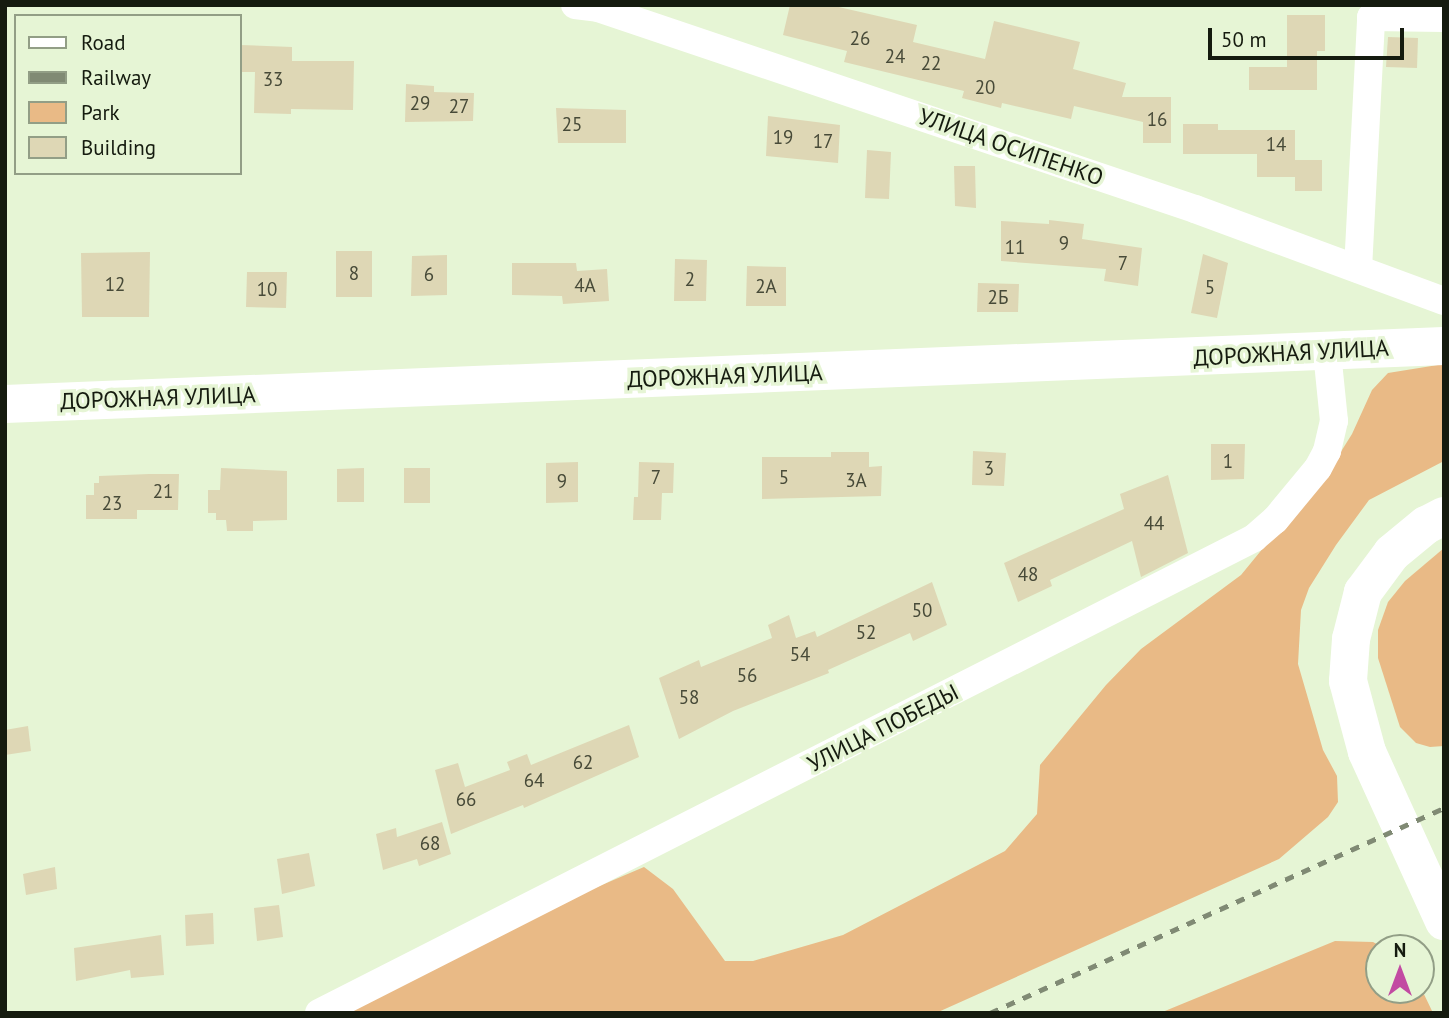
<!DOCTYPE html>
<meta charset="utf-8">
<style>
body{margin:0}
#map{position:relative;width:1449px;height:1018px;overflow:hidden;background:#e6f5d5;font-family:"PT Sans",sans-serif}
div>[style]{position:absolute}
.green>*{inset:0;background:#e9ba86}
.building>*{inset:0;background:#ded7b5}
.street>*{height:28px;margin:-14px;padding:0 14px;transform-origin:14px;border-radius:14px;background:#fff}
.secondary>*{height:38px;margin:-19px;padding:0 19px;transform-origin:19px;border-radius:19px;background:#fff}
.rail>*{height:5px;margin-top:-2.5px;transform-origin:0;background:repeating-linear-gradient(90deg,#808a74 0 9px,transparent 0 18px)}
span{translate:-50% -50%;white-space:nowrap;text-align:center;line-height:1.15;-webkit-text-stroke:7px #e6f5d5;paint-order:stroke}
.number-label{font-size:19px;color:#474a38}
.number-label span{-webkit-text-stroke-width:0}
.street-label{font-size:23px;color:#151b0f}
.frame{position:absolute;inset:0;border:7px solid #151b0f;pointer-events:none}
.legend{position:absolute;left:14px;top:14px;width:228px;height:161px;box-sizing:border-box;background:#e6f5d5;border:2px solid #929e86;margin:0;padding:9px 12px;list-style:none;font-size:21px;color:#151b0f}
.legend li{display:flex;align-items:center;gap:14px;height:35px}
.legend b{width:35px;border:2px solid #929e86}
.north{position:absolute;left:1365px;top:934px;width:70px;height:70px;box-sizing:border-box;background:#e6f5d5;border:2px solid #929e86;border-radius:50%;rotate:0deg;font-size:19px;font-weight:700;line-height:28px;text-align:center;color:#151b0f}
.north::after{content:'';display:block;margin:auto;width:24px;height:32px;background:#c24ba2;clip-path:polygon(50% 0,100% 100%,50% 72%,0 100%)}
.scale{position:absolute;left:1208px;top:28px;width:196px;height:32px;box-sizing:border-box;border:4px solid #151b0f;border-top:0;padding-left:9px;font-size:21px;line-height:24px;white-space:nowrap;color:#151b0f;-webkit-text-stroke:5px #e6f5d5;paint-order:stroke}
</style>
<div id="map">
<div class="green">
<i style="clip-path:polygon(1444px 364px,1444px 461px,1369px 500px,1336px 545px,1309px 588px,1301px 610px,1298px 664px,1323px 750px,1337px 776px,1338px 802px,1328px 817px,1279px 859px,936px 1013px,302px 1013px,644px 867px,673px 889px,725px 961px,753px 961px,843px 935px,1005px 851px,1037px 814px,1040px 765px,1106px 685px,1141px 649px,1241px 575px,1337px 458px,1352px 434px,1372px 390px,1388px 373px)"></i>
<i style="clip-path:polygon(1444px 548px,1444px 746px,1430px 747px,1416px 743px,1400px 727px,1378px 658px,1378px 630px,1388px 602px,1405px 581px)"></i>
<i style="clip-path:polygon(1335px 941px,1373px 942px,1384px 948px,1379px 948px,1379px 990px,1421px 988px,1433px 1013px,1160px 1013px)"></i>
</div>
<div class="building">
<i style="clip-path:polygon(790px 5px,830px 5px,917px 25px,913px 42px,985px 59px,994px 21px,1080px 42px,1073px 69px,1126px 83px,1122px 97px,1171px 97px,1171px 143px,1143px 143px,1143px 122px,1074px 106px,1071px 119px,1002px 103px,1001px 108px,962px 98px,964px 91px,844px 62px,847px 51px,783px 35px)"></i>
<i style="clip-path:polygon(1287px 15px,1325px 15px,1325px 51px,1317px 51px,1317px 90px,1249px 90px,1249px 67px,1287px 67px)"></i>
<i style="clip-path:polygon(1388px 37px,1418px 38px,1417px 68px,1386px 67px)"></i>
<i style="clip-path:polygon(240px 45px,292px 47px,292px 61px,354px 61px,353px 110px,291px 109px,291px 114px,254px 113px,255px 72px,240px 72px)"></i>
<i style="clip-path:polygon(406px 84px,434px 86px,434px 92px,474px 93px,473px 121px,405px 122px)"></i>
<i style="clip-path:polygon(556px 108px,626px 110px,626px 143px,558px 143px)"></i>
<i style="clip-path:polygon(768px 116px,840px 125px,838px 163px,766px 156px)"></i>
<i style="clip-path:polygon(1183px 124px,1218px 124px,1218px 130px,1295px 130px,1295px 160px,1322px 160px,1322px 191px,1295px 191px,1295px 177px,1257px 177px,1257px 154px,1183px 154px)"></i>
<i style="clip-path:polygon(867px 150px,891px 152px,889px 199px,865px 198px)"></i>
<i style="clip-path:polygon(954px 166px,975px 166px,976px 208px,955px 206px)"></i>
<i style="clip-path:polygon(1049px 220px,1084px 224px,1082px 239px,1142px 248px,1138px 286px,1104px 281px,1106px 269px,1001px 261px,1001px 221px,1049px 224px)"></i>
<i style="clip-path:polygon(336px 251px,372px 251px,372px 297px,336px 297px)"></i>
<i style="clip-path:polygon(150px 252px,149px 317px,82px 317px,81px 253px)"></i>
<i style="clip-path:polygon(1203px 254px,1228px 263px,1217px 318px,1191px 313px)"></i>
<i style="clip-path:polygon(447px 255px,447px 295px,411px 296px,412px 256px)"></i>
<i style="clip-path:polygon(675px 259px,707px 260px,706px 301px,674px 301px)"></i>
<i style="clip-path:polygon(512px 263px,576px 263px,577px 271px,607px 269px,609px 301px,563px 304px,562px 296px,512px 295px)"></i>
<i style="clip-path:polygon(747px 266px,786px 267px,786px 306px,746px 306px)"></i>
<i style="clip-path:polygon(247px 272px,287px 272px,286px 308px,246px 307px)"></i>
<i style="clip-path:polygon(978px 283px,1019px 284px,1018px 312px,977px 312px)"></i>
<i style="clip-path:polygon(1211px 444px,1245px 444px,1244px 479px,1211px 480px)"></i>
<i style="clip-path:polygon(973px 451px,1006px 453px,1004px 486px,972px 485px)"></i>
<i style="clip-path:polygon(831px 452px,869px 452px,869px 467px,882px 466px,881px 496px,762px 499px,762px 457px,831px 457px)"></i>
<i style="clip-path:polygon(578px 462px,578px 502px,546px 503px,546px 463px)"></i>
<i style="clip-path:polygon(639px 462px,674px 463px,673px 493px,662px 493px,661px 520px,633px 520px,634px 497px,638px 497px)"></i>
<i style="clip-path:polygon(221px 468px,287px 471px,287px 520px,253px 521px,253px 531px,227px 531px,226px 520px,216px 520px,216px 513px,208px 513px,208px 490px,220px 490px)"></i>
<i style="clip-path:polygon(364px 468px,364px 502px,337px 502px,337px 469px)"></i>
<i style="clip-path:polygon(404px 468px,430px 468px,430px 503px,404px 503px)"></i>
<i style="clip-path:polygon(149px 474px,179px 474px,178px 510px,137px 510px,137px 519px,86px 519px,86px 495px,94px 495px,94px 483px,99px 483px,99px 476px)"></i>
<i style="clip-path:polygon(1168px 475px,1188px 553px,1141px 577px,1132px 541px,1050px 580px,1052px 586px,1018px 602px,1004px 563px,1124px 509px,1120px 494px)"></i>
<i style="clip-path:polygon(932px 582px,947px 625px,913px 641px,910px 633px,828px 670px,829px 673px,733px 711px,679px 739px,659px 678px,699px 660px,701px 667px,772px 638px,768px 625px,789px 615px,796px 638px,815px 631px,817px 637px)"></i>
<i style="clip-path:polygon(629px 725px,639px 757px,524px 808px,523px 805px,451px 834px,435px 770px,458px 763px,465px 787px,510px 770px,507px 762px,527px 754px,531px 765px)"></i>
<i style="clip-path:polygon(28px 726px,31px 751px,5px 755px,5px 730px)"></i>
<i style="clip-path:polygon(442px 822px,451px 854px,419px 866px,417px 859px,383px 870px,376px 834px,396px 828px,397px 837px)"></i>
<i style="clip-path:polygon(309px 853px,315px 886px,282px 894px,277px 859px)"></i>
<i style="clip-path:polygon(55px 867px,57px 889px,26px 895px,23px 874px)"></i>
<i style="clip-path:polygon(279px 905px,283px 937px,257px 941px,254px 908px)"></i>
<i style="clip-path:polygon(213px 913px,214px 944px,186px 946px,185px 915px)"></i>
<i style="clip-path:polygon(161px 935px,164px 975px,131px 978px,130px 970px,76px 981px,74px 948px)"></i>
</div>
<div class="street">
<i style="left:575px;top:5px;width:23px;rotate:7deg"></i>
<i style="left:598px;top:8px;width:630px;rotate:18.61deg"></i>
<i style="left:1195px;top:209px;width:265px;rotate:20.3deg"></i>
<i style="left:1358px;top:269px;width:252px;rotate:-87deg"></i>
<i style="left:1371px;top:17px;width:73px;rotate:0.8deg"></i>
<i style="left:319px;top:1013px;width:1049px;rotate:-26.93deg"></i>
<i style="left:1254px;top:538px;width:28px;rotate:-41deg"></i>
<i style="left:1275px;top:520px;width:67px;rotate:-50.4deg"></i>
<i style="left:1318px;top:468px;width:19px;rotate:-62deg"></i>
<i style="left:1327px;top:451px;width:31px;rotate:-77deg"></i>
<i style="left:1334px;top:421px;width:69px;rotate:-95.8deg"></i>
</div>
<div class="secondary">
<i style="left:5px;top:404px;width:1440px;rotate:-2.31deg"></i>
<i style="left:1444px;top:516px;width:20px;rotate:153deg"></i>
<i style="left:1426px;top:525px;width:44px;rotate:140.5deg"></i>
<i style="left:1392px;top:553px;width:49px;rotate:126.6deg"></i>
<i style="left:1363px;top:592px;width:49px;rotate:104.3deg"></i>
<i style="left:1351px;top:639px;width:42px;rotate:94.1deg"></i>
<i style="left:1348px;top:681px;width:73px;rotate:75deg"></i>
<i style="left:1367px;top:752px;width:186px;rotate:65.5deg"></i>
</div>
<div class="rail">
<i style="left:990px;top:1013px;width:498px;rotate:-24.3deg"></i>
</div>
<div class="number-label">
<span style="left:860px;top:39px">26</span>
<span style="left:895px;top:57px">24</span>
<span style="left:931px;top:64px">22</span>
<span style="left:273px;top:80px">33</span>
<span style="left:985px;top:88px">20</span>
<span style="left:420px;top:104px">29</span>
<span style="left:459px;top:107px">27</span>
<span style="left:1157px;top:120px">16</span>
<span style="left:572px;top:125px">25</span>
<span style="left:783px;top:138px">19</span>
<span style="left:823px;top:142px">17</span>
<span style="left:1276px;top:145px">14</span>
<span style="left:1064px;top:244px">9</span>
<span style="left:1015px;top:248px">11</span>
<span style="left:1123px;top:264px">7</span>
<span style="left:354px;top:274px">8</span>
<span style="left:429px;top:275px">6</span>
<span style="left:690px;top:280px">2</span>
<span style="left:115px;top:285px">12</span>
<span style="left:585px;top:286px">4А</span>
<span style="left:766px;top:287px">2А</span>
<span style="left:1210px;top:288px">5</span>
<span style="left:267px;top:290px">10</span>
<span style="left:998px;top:298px">2Б</span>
<span style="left:1228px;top:462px">1</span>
<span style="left:989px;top:469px">3</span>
<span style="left:656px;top:478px">7</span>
<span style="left:784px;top:478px">5</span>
<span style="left:856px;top:481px">3А</span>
<span style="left:562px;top:482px">9</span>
<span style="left:163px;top:492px">21</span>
<span style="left:112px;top:504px">23</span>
<span style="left:1154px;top:524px">44</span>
<span style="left:1028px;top:575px">48</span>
<span style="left:922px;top:611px">50</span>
<span style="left:866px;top:633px">52</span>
<span style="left:800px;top:655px">54</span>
<span style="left:747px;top:676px">56</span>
<span style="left:689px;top:698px">58</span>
<span style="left:583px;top:763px">62</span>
<span style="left:534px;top:781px">64</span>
<span style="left:466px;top:800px">66</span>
<span style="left:430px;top:844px">68</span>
</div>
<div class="street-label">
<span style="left:1011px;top:147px;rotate:19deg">УЛИЦА ОСИПЕНКО</span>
<span style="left:1291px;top:353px;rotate:-3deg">ДОРОЖНАЯ УЛИЦА</span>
<span style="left:725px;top:376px;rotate:-2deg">ДОРОЖНАЯ УЛИЦА</span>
<span style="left:158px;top:398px;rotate:-2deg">ДОРОЖНАЯ УЛИЦА</span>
<span style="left:883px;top:728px;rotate:-27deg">УЛИЦА ПОБЕДЫ</span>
</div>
<div class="frame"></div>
<ul class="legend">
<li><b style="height:9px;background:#fff"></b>Road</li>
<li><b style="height:9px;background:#808a74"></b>Railway</li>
<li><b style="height:19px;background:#e9ba86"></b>Park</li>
<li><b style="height:19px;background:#ded7b5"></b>Building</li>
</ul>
<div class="north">N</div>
<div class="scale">50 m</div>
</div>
